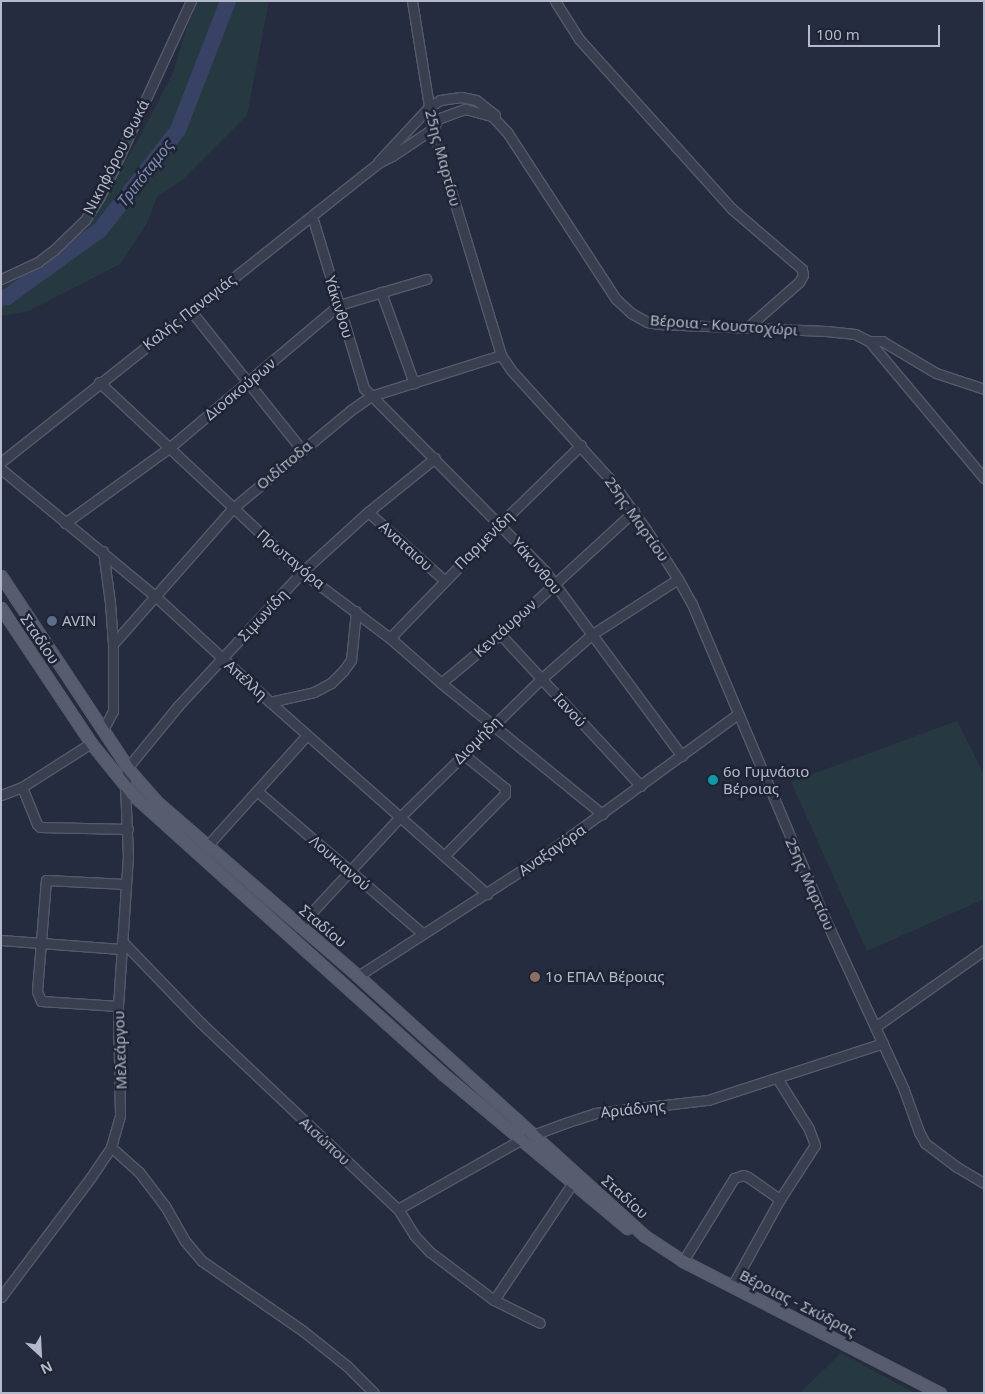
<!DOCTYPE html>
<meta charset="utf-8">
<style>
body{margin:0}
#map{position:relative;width:985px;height:1394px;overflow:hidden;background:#252c3f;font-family:"Noto Sans",sans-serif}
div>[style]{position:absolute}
.green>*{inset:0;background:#273940}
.river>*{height:16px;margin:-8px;padding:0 8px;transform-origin:8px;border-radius:8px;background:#374265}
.roads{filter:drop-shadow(1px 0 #545a6a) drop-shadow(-1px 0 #545a6a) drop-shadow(0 1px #545a6a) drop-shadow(0 -1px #545a6a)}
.minor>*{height:9px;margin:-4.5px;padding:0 4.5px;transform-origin:4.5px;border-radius:4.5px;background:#393f4f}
.major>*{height:11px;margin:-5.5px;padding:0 5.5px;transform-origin:5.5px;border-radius:5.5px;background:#575d6f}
.dots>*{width:14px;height:14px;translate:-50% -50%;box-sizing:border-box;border:2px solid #1e2434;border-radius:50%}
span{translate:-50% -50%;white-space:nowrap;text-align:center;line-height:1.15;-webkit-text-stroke:5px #1e2434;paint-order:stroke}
.street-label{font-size:15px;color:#b5baca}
.poi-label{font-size:15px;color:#b5baca}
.left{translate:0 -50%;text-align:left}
.water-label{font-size:16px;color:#7d8bb2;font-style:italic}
.frame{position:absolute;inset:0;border:2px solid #b5baca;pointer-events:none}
.north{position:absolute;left:15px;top:1329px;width:50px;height:50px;-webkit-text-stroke:4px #1e2434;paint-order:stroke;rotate:155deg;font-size:14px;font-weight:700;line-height:20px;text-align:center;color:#b5baca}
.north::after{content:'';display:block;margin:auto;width:18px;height:22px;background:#b5baca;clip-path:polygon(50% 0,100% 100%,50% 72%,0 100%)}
.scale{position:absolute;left:808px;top:25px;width:132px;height:22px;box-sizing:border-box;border:2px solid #b5baca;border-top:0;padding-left:6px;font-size:15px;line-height:18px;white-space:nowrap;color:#b5baca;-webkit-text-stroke:4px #1e2434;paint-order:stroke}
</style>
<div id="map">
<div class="green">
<i style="clip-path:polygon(198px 1px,269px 1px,247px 115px,183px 179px,157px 197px,147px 223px,120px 264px,29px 311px,1px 316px,1px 278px,32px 267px,91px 218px,138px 140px,173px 73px,186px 30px)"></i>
<i style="clip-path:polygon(957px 721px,984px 774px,984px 899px,867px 951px,791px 782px)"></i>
<i style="clip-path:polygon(841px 1353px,915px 1393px,800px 1393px)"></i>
</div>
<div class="river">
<i style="left:1px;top:298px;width:6px;rotate:-9deg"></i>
<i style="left:7px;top:297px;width:115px;rotate:-35.8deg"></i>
<i style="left:100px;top:230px;width:127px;rotate:-52deg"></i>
<i style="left:178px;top:130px;width:138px;rotate:-68.8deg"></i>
</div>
<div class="roads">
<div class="minor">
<i style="left:412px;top:1px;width:132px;rotate:80.8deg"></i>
<i style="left:433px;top:131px;width:234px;rotate:73.1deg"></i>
<i style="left:501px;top:355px;width:18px;rotate:56deg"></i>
<i style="left:511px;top:370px;width:146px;rotate:47.8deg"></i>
<i style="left:609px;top:478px;width:62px;rotate:54.2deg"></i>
<i style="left:645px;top:528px;width:61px;rotate:57.1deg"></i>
<i style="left:678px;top:579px;width:29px;rotate:61deg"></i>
<i style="left:692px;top:604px;width:332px;rotate:67.1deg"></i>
<i style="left:821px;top:910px;width:198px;rotate:65.2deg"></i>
<i style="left:904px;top:1090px;width:45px;rotate:70.3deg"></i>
<i style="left:919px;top:1132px;width:13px;rotate:61deg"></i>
<i style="left:925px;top:1143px;width:40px;rotate:37deg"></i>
<i style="left:957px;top:1167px;width:31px;rotate:31deg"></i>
<i style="left:555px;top:1px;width:45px;rotate:57.7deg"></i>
<i style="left:579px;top:39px;width:229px;rotate:48deg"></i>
<i style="left:732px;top:209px;width:92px;rotate:40.6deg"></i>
<i style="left:802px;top:269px;width:6px;rotate:81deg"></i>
<i style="left:803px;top:275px;width:8px;rotate:120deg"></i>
<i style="left:799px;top:282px;width:68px;rotate:138.6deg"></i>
<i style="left:378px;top:162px;width:75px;rotate:-47.2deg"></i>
<i style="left:429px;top:107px;width:13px;rotate:-32deg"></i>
<i style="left:440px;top:100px;width:21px;rotate:-8deg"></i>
<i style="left:461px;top:97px;width:15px;rotate:11deg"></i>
<i style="left:476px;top:100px;width:24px;rotate:38deg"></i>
<i style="left:312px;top:216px;width:180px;rotate:73.2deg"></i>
<i style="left:364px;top:388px;width:257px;rotate:45.3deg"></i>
<i style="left:545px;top:571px;width:230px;rotate:53.5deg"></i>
<i style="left:1px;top:279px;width:41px;rotate:-24.7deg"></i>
<i style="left:38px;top:262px;width:20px;rotate:-37deg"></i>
<i style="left:54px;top:250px;width:43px;rotate:-44.1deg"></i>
<i style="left:85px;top:220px;width:28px;rotate:-58deg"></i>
<i style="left:100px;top:196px;width:34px;rotate:-63deg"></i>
<i style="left:115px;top:166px;width:182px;rotate:-65.3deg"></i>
<i style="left:381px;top:292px;width:97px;rotate:70.1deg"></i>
<i style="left:191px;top:311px;width:178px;rotate:51.4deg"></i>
<i style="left:869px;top:341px;width:13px"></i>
<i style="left:882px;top:341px;width:63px;rotate:30.7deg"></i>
<i style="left:936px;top:373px;width:51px;rotate:18.4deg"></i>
<i style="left:99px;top:382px;width:278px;rotate:43.1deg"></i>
<i style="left:302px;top:572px;width:110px;rotate:36.9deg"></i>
<i style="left:390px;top:638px;width:68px;rotate:41.4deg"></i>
<i style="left:441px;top:683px;width:208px;rotate:39.1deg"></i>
<i style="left:1px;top:462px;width:481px;rotate:-38.4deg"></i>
<i style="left:378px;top:163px;width:16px;rotate:-27deg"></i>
<i style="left:392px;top:156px;width:50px;rotate:-33.7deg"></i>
<i style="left:434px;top:128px;width:9px;rotate:-69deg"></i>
<i style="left:437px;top:120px;width:4px;rotate:-34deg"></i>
<i style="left:440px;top:118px;width:27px;rotate:-20deg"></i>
<i style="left:465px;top:109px;width:28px;rotate:15deg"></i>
<i style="left:492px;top:116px;width:22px;rotate:47deg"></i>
<i style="left:507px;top:132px;width:199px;rotate:56.9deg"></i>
<i style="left:616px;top:299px;width:21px;rotate:43deg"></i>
<i style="left:631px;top:313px;width:18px;rotate:29deg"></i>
<i style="left:647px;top:322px;width:11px;rotate:10deg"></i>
<i style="left:658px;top:324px;width:168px;rotate:2.4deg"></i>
<i style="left:826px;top:331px;width:29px;rotate:6deg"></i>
<i style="left:855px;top:334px;width:16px;rotate:27deg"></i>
<i style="left:869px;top:341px;width:179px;rotate:50deg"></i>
<i style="left:1px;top:469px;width:198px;rotate:39.5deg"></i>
<i style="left:154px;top:595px;width:158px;rotate:42.7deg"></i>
<i style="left:270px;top:702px;width:290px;rotate:41.5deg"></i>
<i style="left:368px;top:512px;width:102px;rotate:41.8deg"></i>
<i style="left:65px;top:523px;width:128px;rotate:-35.8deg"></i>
<i style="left:169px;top:448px;width:222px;rotate:-40.1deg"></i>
<i style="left:339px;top:305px;width:91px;rotate:-16.6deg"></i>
<i style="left:103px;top:551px;width:52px;rotate:82.3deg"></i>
<i style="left:110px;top:603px;width:41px;rotate:85.8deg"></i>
<i style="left:113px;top:644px;width:67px;rotate:90deg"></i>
<i style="left:113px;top:711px;width:21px;rotate:118deg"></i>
<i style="left:500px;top:634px;width:207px;rotate:47.2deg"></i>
<i style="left:390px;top:638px;width:158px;rotate:-46deg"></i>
<i style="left:500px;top:524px;width:113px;rotate:-44.3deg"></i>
<i style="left:113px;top:644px;width:181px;rotate:-48.6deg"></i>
<i style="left:233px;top:508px;width:153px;rotate:-39.7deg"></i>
<i style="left:351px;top:410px;width:24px;rotate:-35deg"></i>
<i style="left:371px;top:396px;width:136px;rotate:-17.5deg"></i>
<i style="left:441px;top:683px;width:77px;rotate:-39.7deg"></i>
<i style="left:500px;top:634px;width:182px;rotate:-42.5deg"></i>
<i style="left:270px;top:702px;width:45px;rotate:-12.8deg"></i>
<i style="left:314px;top:692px;width:19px;rotate:-28deg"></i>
<i style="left:331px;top:683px;width:17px;rotate:-45deg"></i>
<i style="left:343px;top:671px;width:14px;rotate:-54deg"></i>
<i style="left:351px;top:660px;width:49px;rotate:-84.2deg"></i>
<i style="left:22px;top:787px;width:40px;rotate:68deg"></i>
<i style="left:37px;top:824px;width:4px;rotate:45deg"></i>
<i style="left:40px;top:827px;width:88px;rotate:1.3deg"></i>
<i style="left:257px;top:791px;width:219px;rotate:40.7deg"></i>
<i style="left:1px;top:795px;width:22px;rotate:-21deg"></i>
<i style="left:22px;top:787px;width:82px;rotate:-32.5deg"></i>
<i style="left:207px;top:846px;width:149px;rotate:-48deg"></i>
<i style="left:444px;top:856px;width:87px;rotate:-45.5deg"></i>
<i style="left:505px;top:794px;width:6px;rotate:-90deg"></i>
<i style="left:505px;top:788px;width:54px;rotate:-141deg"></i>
<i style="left:299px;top:926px;width:147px;rotate:-47.2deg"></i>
<i style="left:399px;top:818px;width:199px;rotate:-44.4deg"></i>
<i style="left:541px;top:679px;width:67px;rotate:-41.3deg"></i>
<i style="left:591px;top:635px;width:103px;rotate:-32.8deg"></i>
<i style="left:1px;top:940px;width:120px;rotate:4.3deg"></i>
<i style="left:122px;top:941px;width:114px;rotate:46.1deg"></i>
<i style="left:201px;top:1023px;width:271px;rotate:43.4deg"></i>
<i style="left:398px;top:1209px;width:31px;rotate:58deg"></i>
<i style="left:414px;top:1235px;width:23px;rotate:47deg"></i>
<i style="left:430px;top:1252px;width:80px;rotate:36.9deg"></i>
<i style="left:494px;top:1300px;width:51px;rotate:26.6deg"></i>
<i style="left:358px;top:976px;width:216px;rotate:-32.9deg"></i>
<i style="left:539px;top:859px;width:246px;rotate:-36.1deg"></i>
<i style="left:118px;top:1006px;width:77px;rotate:-176.3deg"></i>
<i style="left:41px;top:1001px;width:11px;rotate:-112deg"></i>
<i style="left:37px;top:991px;width:111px;rotate:-85.4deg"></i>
<i style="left:46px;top:880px;width:80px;rotate:2.9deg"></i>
<i style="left:875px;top:1027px;width:133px;rotate:-35.2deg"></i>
<i style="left:111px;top:1147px;width:38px;rotate:42deg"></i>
<i style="left:139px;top:1172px;width:43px;rotate:52.6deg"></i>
<i style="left:165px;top:1206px;width:40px;rotate:60.3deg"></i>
<i style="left:185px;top:1241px;width:26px;rotate:50deg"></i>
<i style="left:202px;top:1261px;width:123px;rotate:34.7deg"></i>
<i style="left:303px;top:1331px;width:56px;rotate:38.5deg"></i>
<i style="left:347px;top:1366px;width:38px;rotate:45deg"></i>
<i style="left:398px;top:1209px;width:142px;rotate:-29.4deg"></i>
<i style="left:522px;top:1139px;width:49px;rotate:-20.3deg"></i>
<i style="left:568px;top:1122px;width:28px;rotate:-18deg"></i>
<i style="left:595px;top:1113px;width:114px;rotate:-6.6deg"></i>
<i style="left:708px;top:1100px;width:184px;rotate:-18deg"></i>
<i style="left:683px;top:1261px;width:97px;rotate:-58.4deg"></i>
<i style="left:734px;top:1178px;width:9px;rotate:-18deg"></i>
<i style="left:743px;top:1175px;width:5px;rotate:22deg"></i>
<i style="left:748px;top:1177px;width:39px;rotate:35deg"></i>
<i style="left:732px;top:1286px;width:99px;rotate:-61.1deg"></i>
<i style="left:780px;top:1199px;width:64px;rotate:-57.1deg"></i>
<i style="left:815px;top:1145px;width:17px;rotate:-111deg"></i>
<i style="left:809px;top:1129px;width:60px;rotate:-122.1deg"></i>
<i style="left:1px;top:1297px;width:150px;rotate:-53.1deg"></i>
<i style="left:91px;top:1177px;width:36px;rotate:-56deg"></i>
<i style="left:111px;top:1147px;width:33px;rotate:-74deg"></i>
<i style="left:120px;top:1115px;width:109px;rotate:-91.1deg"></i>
<i style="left:118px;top:1006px;width:149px;rotate:-86.2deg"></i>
<i style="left:128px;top:857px;width:71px;rotate:-92.4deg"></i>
<i style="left:125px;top:786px;width:19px;rotate:-81deg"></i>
<i style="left:128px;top:767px;width:79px;rotate:-50.7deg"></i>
<i style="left:178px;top:706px;width:183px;rotate:-47.2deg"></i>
<i style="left:302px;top:572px;width:89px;rotate:-42.3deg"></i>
<i style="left:368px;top:512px;width:86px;rotate:-38.9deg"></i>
<i style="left:494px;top:1300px;width:140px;rotate:-56.1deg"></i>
</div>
<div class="major">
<i style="left:1px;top:576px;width:234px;rotate:56.5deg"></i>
<i style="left:130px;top:771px;width:40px;rotate:49deg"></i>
<i style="left:156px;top:801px;width:267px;rotate:40.9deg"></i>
<i style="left:358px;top:976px;width:387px;rotate:42.2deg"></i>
<i style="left:645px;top:1236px;width:45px;rotate:33.3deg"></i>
<i style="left:683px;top:1261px;width:289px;rotate:27.2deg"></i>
<i style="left:1px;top:608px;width:162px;rotate:56.3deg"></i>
<i style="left:91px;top:743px;width:65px;rotate:51.2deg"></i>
<i style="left:132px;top:794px;width:418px;rotate:42deg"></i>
<i style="left:443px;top:1074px;width:240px;rotate:39.9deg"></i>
</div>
</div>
<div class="dots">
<i style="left:52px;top:621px;background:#5c6f8a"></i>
<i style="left:713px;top:780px;background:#0f9aa8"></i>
<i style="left:535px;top:977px;background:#8d6e63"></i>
</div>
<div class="street-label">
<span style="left:116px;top:157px;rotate:-63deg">Νικηφόρου Φωκά</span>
<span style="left:443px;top:158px;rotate:75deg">25ης Μαρτίου</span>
<span style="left:339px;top:307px;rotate:73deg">Υάκινθου</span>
<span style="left:189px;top:312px;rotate:-38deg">Καλής Παναγιάς</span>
<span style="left:724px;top:325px;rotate:4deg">Βέροια - Κουστοχώρι</span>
<span style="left:240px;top:389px;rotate:-40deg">Διοσκούρων</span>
<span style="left:284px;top:465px;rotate:-40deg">Οιδίποδα</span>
<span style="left:637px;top:519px;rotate:55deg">25ης Μαρτίου</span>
<span style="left:484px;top:540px;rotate:-45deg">Παρμενίδη</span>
<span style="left:406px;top:546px;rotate:42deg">Αναταιου</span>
<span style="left:291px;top:559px;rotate:40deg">Πρωταγόρα</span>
<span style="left:537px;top:566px;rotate:50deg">Υάκυνθου</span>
<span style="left:263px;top:615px;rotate:-47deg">Σιμωνίδη</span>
<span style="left:505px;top:628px;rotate:-42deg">Κεντάυρων</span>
<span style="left:40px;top:639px;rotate:56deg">Σταδίου</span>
<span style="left:246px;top:680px;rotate:42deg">Απέλλη</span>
<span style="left:570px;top:710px;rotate:47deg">Ιανού</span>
<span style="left:477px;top:740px;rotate:-45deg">Διομήδη</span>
<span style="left:552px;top:850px;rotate:-35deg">Αναξαγόρα</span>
<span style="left:340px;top:863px;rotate:41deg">Λουκιανού</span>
<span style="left:810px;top:884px;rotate:66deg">25ης Μαρτίου</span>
<span style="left:323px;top:926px;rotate:40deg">Σταδίου</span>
<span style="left:120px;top:1050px;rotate:-92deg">Μελεάργου</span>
<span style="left:633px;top:1109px;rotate:-6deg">Αριάδνης</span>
<span style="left:325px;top:1141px;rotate:43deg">Αισώπου</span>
<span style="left:625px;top:1197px;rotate:42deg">Σταδίου</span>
<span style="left:798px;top:1303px;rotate:27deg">Βέροιας - Σκύδρας</span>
</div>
<div class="poi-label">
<span class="left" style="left:62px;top:621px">AVIN</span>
<span class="left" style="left:723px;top:780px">6ο Γυμνάσιο<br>Βέροιας</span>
<span class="left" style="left:545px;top:977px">1ο ΕΠΑΛ Βέροιας</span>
</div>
<div class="water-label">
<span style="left:145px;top:173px;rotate:-52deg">Τριπόταμος</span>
</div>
<div class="frame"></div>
<div class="north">N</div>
<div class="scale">100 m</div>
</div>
